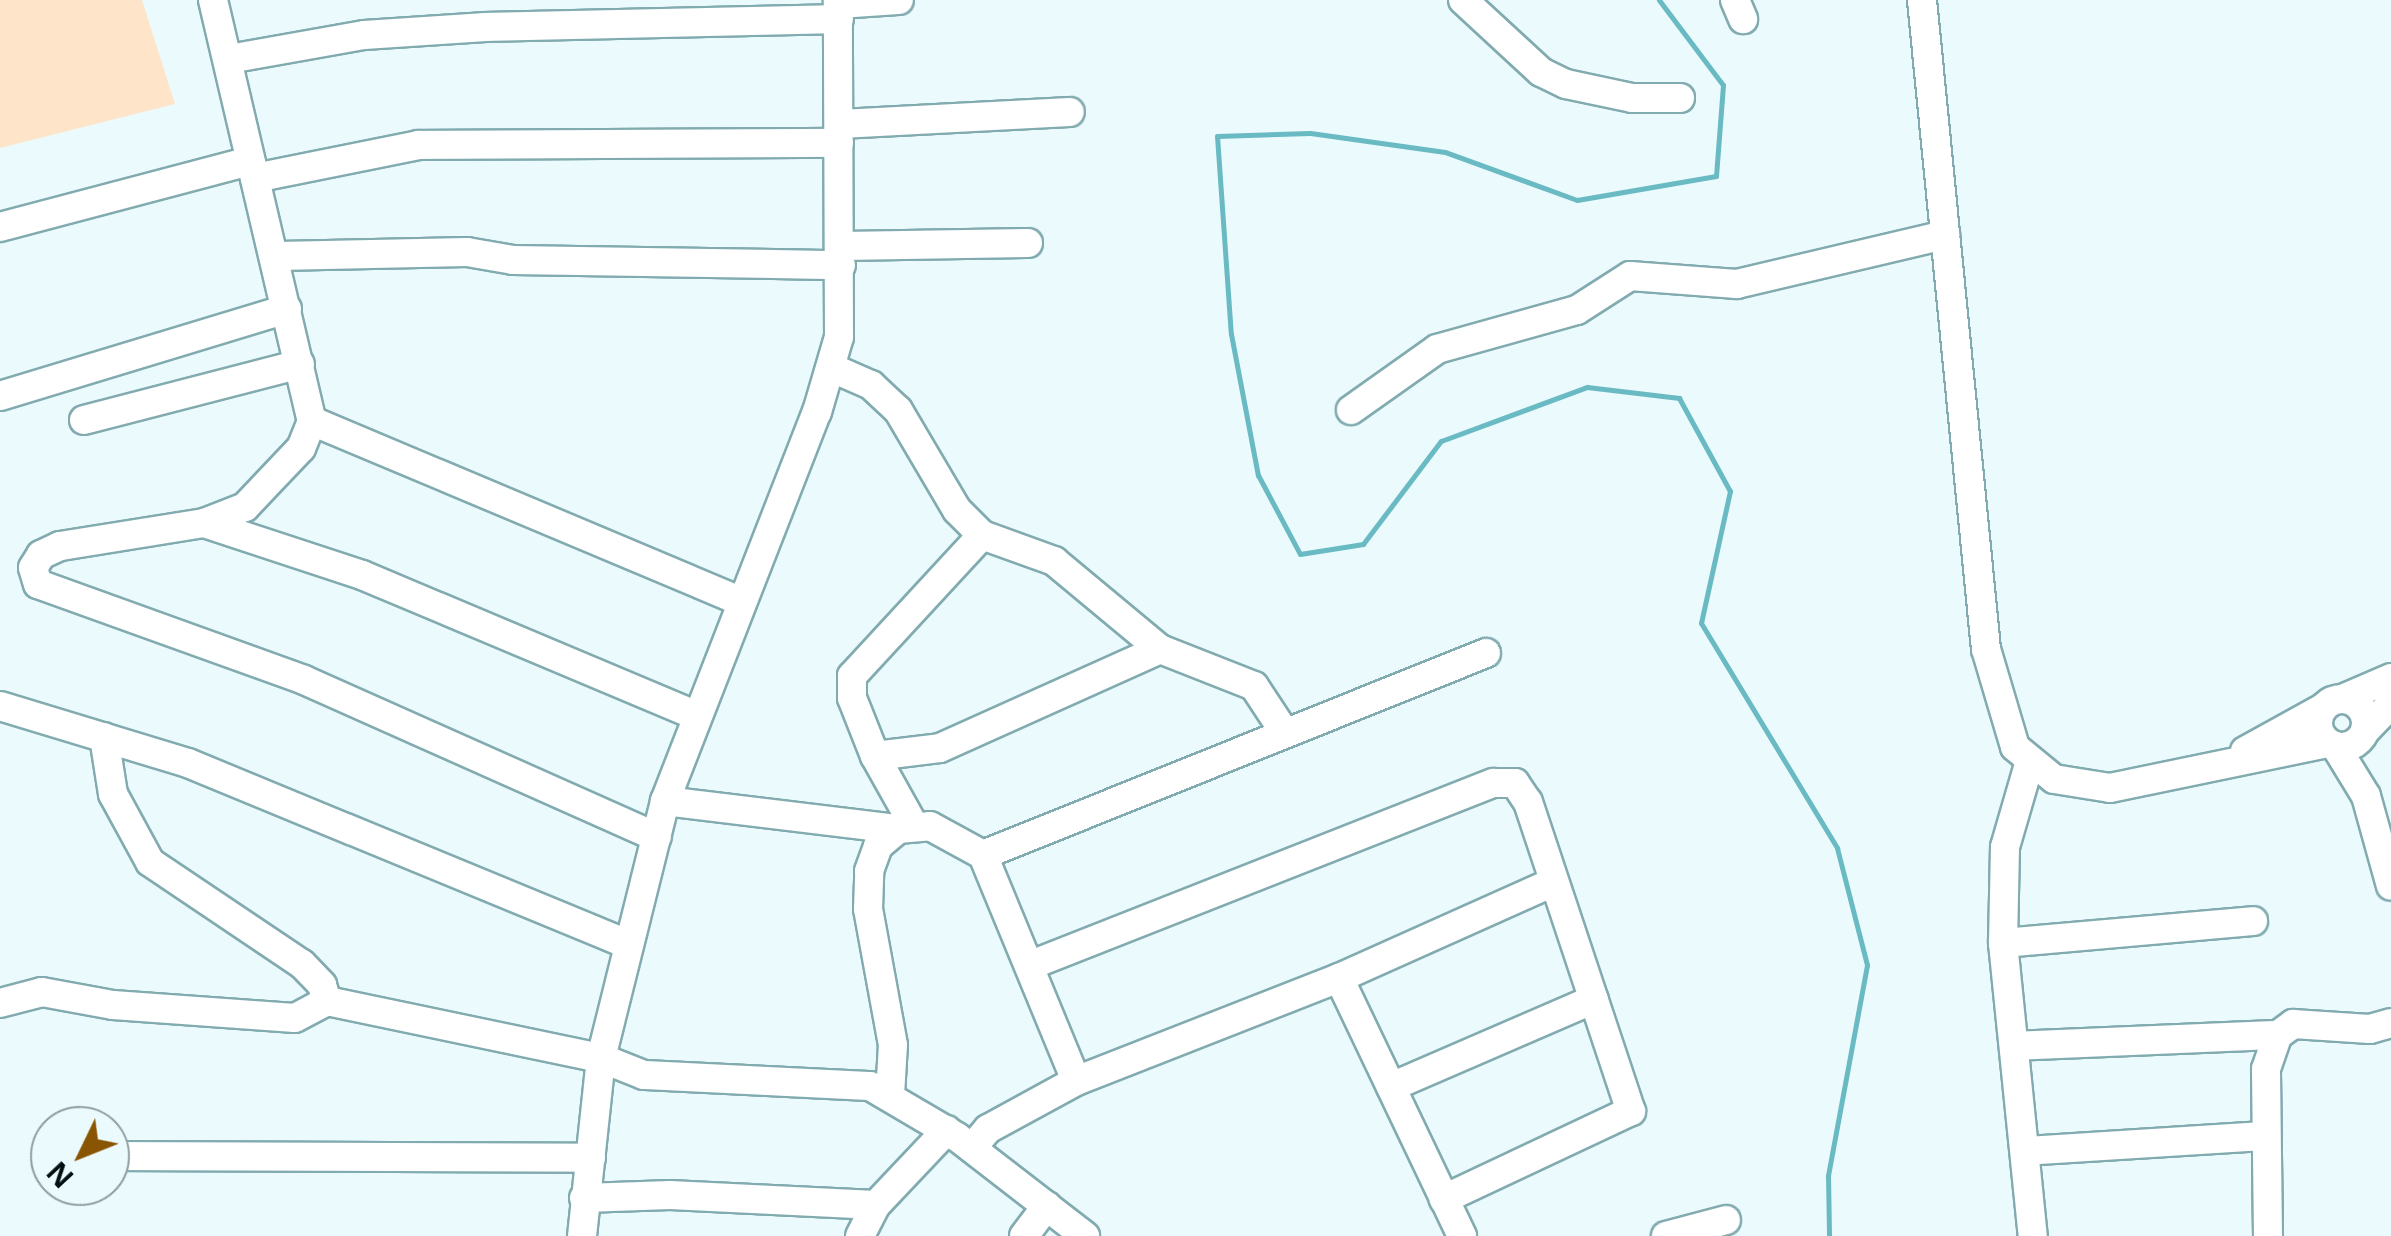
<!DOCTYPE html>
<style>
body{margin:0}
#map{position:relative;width:2391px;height:1236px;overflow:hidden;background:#ebfbfd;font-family:"Open Sans",sans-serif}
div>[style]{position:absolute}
.green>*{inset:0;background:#fee5ca}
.stream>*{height:5px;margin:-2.5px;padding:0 2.5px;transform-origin:2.5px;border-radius:2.5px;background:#6abac4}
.roads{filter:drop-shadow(2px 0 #82abb0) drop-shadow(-2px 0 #82abb0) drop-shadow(0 2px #82abb0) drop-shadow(0 -2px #82abb0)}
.minor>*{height:28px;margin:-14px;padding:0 14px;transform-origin:14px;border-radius:14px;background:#fff}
.minor>.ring{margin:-14px;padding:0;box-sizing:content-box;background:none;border:28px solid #fff;border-radius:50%}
span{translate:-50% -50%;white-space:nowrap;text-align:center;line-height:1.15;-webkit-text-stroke:8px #ebfbfd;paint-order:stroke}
.north{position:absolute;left:30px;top:1106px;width:100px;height:100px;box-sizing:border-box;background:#ebfbfd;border:2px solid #8e9d9f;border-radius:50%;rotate:227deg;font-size:28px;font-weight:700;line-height:40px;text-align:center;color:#020f11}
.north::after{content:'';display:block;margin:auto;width:35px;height:45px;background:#8a5502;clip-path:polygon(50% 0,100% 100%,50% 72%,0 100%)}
</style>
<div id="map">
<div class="green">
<i style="clip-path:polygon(0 0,142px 0,175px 104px,0 148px)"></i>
</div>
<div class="stream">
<i style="left:1659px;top:0;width:106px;rotate:53deg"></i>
<i style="left:1723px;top:85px;width:91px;rotate:94.4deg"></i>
<i style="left:1716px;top:176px;width:141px;rotate:170.2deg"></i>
<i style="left:1577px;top:200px;width:140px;rotate:-160deg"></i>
<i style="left:1445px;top:152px;width:136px;rotate:-172deg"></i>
<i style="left:1310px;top:133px;width:93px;rotate:178.2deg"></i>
<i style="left:1217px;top:136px;width:198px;rotate:86deg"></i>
<i style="left:1231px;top:334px;width:144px;rotate:79.2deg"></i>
<i style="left:1258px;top:475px;width:89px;rotate:62deg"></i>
<i style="left:1300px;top:554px;width:64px;rotate:-9deg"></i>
<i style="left:1363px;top:544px;width:129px;rotate:-52.9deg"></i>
<i style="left:1441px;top:441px;width:156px;rotate:-20.3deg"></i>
<i style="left:1587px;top:387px;width:93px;rotate:6.8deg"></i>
<i style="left:1679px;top:398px;width:106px;rotate:61.3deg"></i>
<i style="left:1730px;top:491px;width:135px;rotate:102.4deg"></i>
<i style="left:1701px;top:623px;width:263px;rotate:58.8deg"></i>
<i style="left:1837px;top:848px;width:121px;rotate:75.6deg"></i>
<i style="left:1867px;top:965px;width:215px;rotate:100.5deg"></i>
<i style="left:1828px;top:1176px;width:60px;rotate:89deg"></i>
</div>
<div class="roads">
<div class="minor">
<i style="left:213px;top:0;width:432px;rotate:76.8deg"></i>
<i style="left:312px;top:421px;width:29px;rotate:112deg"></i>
<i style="left:301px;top:448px;width:81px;rotate:133.5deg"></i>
<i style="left:245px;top:507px;width:44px;rotate:158.7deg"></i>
<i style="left:204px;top:523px;width:146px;rotate:170.9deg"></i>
<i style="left:60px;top:546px;width:21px;rotate:155deg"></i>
<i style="left:41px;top:555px;width:15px;rotate:122deg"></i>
<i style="left:33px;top:568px;width:17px;rotate:73deg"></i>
<i style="left:38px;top:584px;width:283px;rotate:19.8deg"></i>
<i style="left:304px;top:680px;width:386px;rotate:24deg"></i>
<i style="left:1463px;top:0;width:106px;rotate:42.7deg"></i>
<i style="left:1541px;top:72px;width:28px;rotate:26deg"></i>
<i style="left:1566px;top:84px;width:67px;rotate:12deg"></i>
<i style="left:1632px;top:98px;width:48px"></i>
<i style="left:1735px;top:0;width:21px;rotate:67deg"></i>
<i style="left:1922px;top:0;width:652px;rotate:84.37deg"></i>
<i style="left:1986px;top:649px;width:102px;rotate:73.5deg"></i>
<i style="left:2015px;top:747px;width:50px;rotate:39.4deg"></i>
<i style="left:2054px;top:779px;width:57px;rotate:9.1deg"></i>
<i style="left:2110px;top:788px;width:222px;rotate:-11.7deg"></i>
<i style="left:838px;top:4px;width:61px;rotate:-3.8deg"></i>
<i style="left:229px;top:59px;width:137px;rotate:-10.1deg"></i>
<i style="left:364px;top:35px;width:122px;rotate:-3.8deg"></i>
<i style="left:486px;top:27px;width:353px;rotate:-1.3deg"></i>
<i style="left:840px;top:124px;width:230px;rotate:-3deg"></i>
<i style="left:255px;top:178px;width:166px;rotate:-11.4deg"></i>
<i style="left:418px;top:145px;width:421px;rotate:-0.3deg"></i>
<i style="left:0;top:227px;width:259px;rotate:-14.8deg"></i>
<i style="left:841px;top:246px;width:187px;rotate:-0.9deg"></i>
<i style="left:278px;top:256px;width:189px;rotate:-1.2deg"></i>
<i style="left:467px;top:252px;width:47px;rotate:9.9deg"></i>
<i style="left:513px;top:260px;width:328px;rotate:0.9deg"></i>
<i style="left:832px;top:368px;width:43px;rotate:23.6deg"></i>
<i style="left:871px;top:385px;width:37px;rotate:43deg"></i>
<i style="left:898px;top:410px;width:116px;rotate:59.5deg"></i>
<i style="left:957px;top:510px;width:35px;rotate:45deg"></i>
<i style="left:982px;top:535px;width:77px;rotate:19.9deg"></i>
<i style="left:1054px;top:561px;width:138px;rotate:39.7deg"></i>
<i style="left:1160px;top:649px;width:101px;rotate:21.5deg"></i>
<i style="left:1254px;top:686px;width:56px;rotate:56.6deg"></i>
<i style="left:0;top:396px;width:300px;rotate:-16.9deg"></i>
<i style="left:1351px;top:410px;width:105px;rotate:-35.3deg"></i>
<i style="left:1437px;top:349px;width:145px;rotate:-15.6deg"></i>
<i style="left:1577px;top:310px;width:63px;rotate:-32.7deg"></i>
<i style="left:1630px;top:276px;width:107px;rotate:4.3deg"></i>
<i style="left:1737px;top:284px;width:214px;rotate:-13.3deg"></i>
<i style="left:84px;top:420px;width:223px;rotate:-14.5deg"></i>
<i style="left:312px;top:421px;width:464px;rotate:22.8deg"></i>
<i style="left:204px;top:523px;width:166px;rotate:18.2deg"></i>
<i style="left:362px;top:575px;width:364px;rotate:22.8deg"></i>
<i class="ring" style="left:2318px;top:699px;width:20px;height:20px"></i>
<i style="left:2342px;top:699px;width:53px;rotate:-23.2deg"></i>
<i style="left:0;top:706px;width:196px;rotate:16.9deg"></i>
<i style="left:188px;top:763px;width:477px;rotate:22.4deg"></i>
<i style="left:2365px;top:731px;width:37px;rotate:-46deg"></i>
<i style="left:104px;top:737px;width:58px;rotate:81deg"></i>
<i style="left:113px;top:794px;width:77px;rotate:61.4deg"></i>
<i style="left:150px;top:862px;width:183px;rotate:33.9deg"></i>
<i style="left:302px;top:964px;width:29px;rotate:46deg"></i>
<i style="left:322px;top:985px;width:17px;rotate:73deg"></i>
<i style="left:2336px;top:747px;width:57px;rotate:58.5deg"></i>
<i style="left:2366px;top:796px;width:93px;rotate:74.5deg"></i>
<i style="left:2245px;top:751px;width:89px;rotate:-28.9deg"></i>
<i style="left:875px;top:756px;width:65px;rotate:-7deg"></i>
<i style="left:940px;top:748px;width:241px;rotate:-24.2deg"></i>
<i style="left:2030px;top:761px;width:90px;rotate:106.2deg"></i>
<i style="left:2005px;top:847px;width:96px;rotate:91.2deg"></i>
<i style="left:2003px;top:943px;width:295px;rotate:84.2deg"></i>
<i style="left:665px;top:801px;width:235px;rotate:6.9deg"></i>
<i style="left:913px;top:824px;width:78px;rotate:-119.2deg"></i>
<i style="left:875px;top:756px;width:62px;rotate:-111.6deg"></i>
<i style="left:852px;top:698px;width:22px;rotate:-90deg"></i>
<i style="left:852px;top:676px;width:192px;rotate:-47.3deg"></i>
<i style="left:983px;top:855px;width:244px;rotate:67.6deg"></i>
<i style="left:2003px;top:943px;width:251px;rotate:-5deg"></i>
<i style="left:1031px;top:965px;width:497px;rotate:-21.5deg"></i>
<i style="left:1494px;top:783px;width:21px"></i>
<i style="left:1515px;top:783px;width:23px;rotate:56deg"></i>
<i style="left:1528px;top:802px;width:326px;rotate:71.6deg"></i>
<i style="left:1631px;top:1111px;width:207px;rotate:154.8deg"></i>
<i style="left:1339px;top:978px;width:286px;rotate:64.5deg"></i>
<i style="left:0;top:1003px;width:43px;rotate:-14.7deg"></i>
<i style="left:42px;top:992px;width:72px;rotate:10.4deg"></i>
<i style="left:113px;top:1005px;width:182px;rotate:4.1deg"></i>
<i style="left:295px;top:1018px;width:36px;rotate:-28deg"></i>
<i style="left:327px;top:1001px;width:280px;rotate:11.8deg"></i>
<i style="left:601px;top:1058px;width:46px;rotate:21.6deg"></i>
<i style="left:644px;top:1075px;width:226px;rotate:2.8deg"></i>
<i style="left:870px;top:1086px;width:101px;rotate:30.4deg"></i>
<i style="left:957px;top:1137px;width:162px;rotate:37.7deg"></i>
<i style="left:2014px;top:1046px;width:264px;rotate:-2.4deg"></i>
<i style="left:1391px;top:1087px;width:221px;rotate:-23.4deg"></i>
<i style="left:890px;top:1095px;width:50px;rotate:-86.6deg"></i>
<i style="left:893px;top:1045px;width:138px;rotate:-100.4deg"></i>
<i style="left:868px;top:909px;width:38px;rotate:-88deg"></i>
<i style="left:869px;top:871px;width:27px;rotate:-70deg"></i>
<i style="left:878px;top:846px;width:26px;rotate:-40deg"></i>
<i style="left:898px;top:829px;width:32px;rotate:-5deg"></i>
<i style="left:930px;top:826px;width:60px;rotate:28.7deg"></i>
<i style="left:983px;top:855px;width:542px;rotate:-21.88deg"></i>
<i style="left:972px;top:1148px;width:25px;rotate:-50deg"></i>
<i style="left:988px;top:1129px;width:100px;rotate:-28.6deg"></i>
<i style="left:1076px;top:1081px;width:282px;rotate:-21.4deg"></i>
<i style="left:1339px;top:978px;width:232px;rotate:-24.1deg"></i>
<i style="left:2025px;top:1151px;width:241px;rotate:-3.6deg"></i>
<i style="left:119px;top:1156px;width:472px;rotate:0.2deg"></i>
<i style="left:584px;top:1198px;width:86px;rotate:-2deg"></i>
<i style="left:670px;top:1195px;width:206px;rotate:2.8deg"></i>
<i style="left:582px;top:1236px;width:179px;rotate:-83.9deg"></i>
<i style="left:601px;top:1058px;width:265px;rotate:-76deg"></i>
<i style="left:665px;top:801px;width:418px;rotate:-68.7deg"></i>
<i style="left:817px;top:412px;width:78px;rotate:-73.7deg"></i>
<i style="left:839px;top:337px;width:337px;rotate:-90.2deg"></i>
<i style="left:860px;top:1236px;width:35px;rotate:-63deg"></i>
<i style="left:876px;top:1205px;width:103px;rotate:-46.6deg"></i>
<i style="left:1024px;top:1236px;width:38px;rotate:-53deg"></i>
<i style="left:1666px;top:1236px;width:62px;rotate:-14.9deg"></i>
<i style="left:2268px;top:1236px;width:167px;rotate:-90.7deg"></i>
<i style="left:2266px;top:1069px;width:36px;rotate:-71deg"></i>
<i style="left:2278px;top:1035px;width:19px;rotate:-36deg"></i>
<i style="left:2293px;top:1024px;width:77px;rotate:3.7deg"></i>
<i style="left:2370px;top:1029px;width:22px;rotate:-16deg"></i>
</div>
</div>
<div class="north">N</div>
</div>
